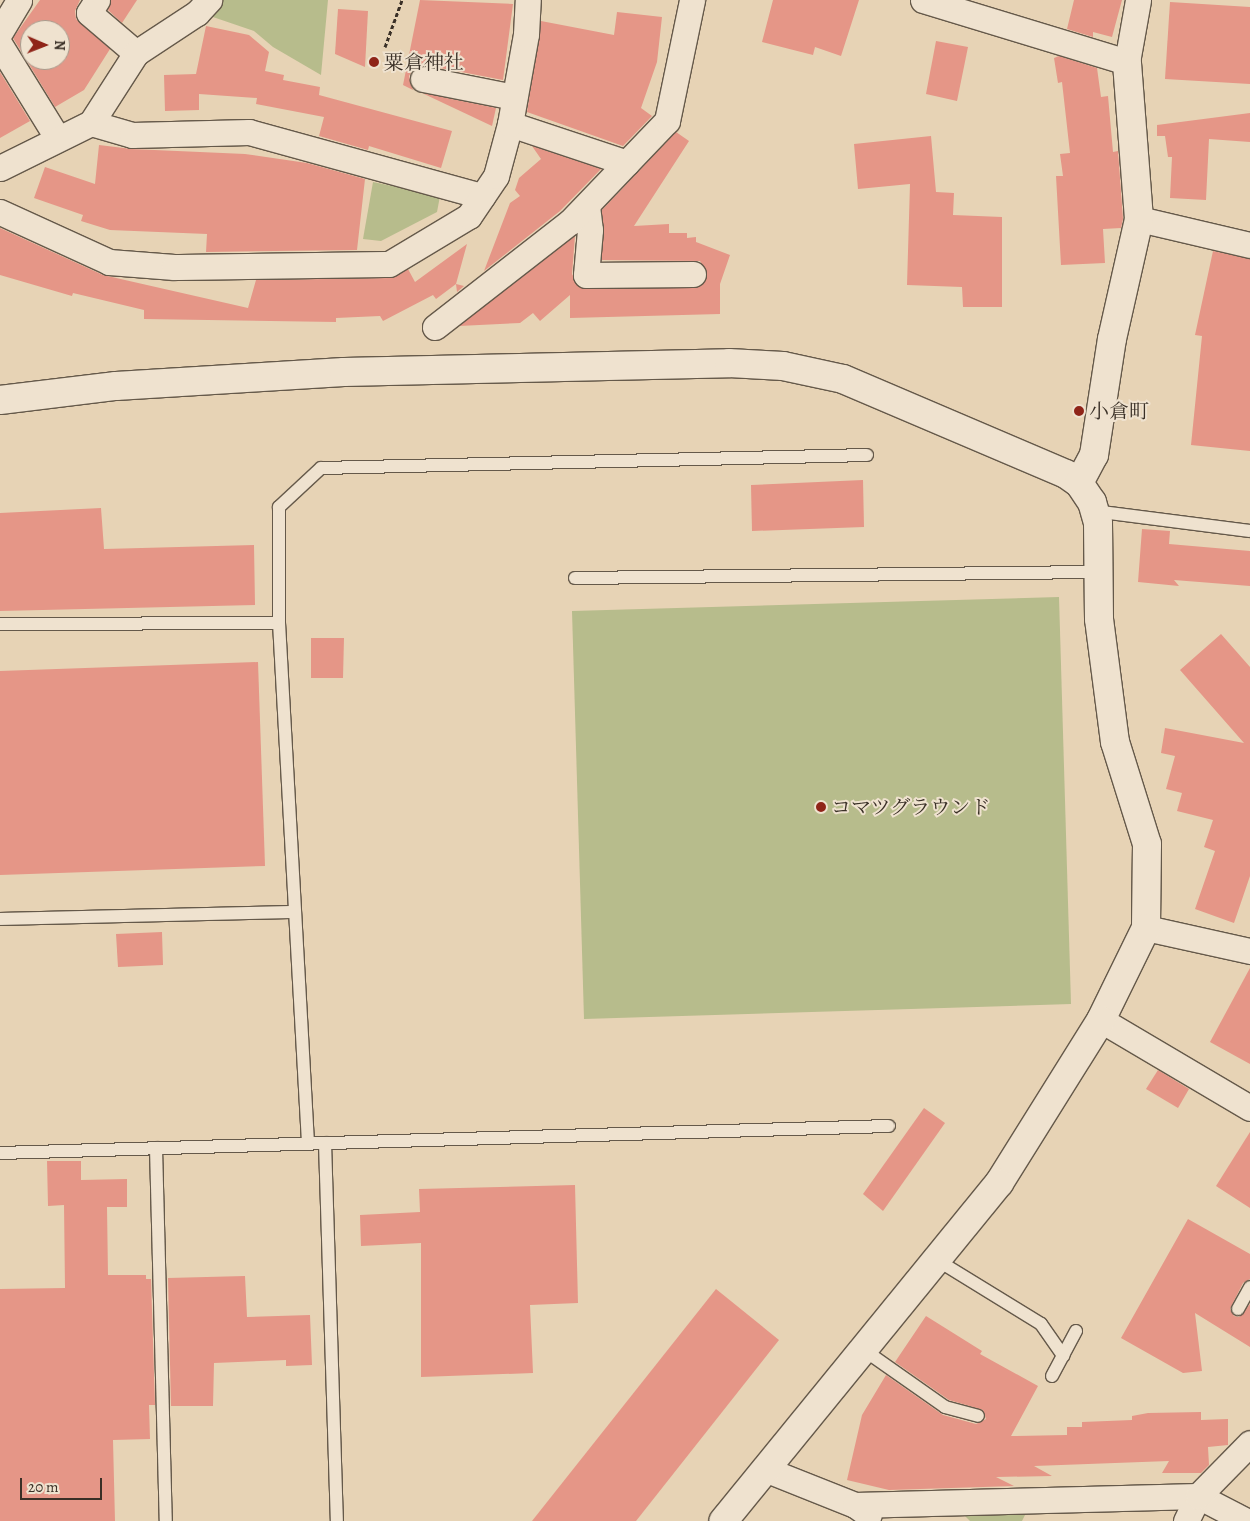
<!DOCTYPE html>
<meta charset="utf-8">
<style>
body{margin:0}
#map{position:relative;width:1250px;height:1521px;overflow:hidden;background:#e7d3b5;font-family:Alegreya,"Noto Serif JP",serif}
div>[style]{position:absolute}
.green>*{inset:0;background:#b7bc8c}
.building>*{inset:0;background:#e59687}
.path>*{height:3px;margin-top:-1.5px;transform-origin:0;background:repeating-linear-gradient(90deg,#3a3027 0 4px,transparent 0 6.5px)}
.roads{filter:drop-shadow(1px 0 #65594a) drop-shadow(-1px 0 #65594a) drop-shadow(0 1px #65594a) drop-shadow(0 -1px #65594a)}
.service>*{height:12px;margin:-6px;padding:0 6px;transform-origin:6px;border-radius:6px;background:#efe2cf}
.minor>*{height:25px;margin:-12.5px;padding:0 12.5px;transform-origin:12.5px;border-radius:12.5px;background:#efe2cf}
.tertiary>*{height:28px;margin:-14px;padding:0 14px;transform-origin:14px;border-radius:14px;background:#efe2cf}
.dots>*{width:14px;height:14px;translate:-50% -50%;box-sizing:border-box;border:2px solid #efe2cf;border-radius:50%}
span{translate:-50% -50%;white-space:nowrap;text-align:center;line-height:1.15;-webkit-text-stroke:4px #efe2cf;paint-order:stroke}
.poi-label{font-size:20px;color:#3a3027}
.left{translate:0 -50%;text-align:left}
.north{position:absolute;left:20px;top:20px;width:50px;height:50px;box-sizing:border-box;background:#efe2cf;border:1px solid #a79b8c;border-radius:50%;rotate:91deg;font-size:14px;font-weight:700;line-height:20px;text-align:center;color:#3a3027}
.north::after{content:'';display:block;margin:auto;width:18px;height:22px;background:#8f2418;clip-path:polygon(50% 0,100% 100%,50% 72%,0 100%)}
.scale{position:absolute;left:20px;top:1478px;width:82px;height:22px;box-sizing:border-box;border:2px solid #3a3027;border-top:0;padding-left:6px;font-size:15px;line-height:18px;white-space:nowrap;color:#3a3027;-webkit-text-stroke:4px #efe2cf;paint-order:stroke}
</style>
<div id="map">
<div class="green">
<i style="clip-path:polygon(223px 0,328px 0,321px 75px,273px 47px,254px 31px,210px 16px)"></i>
<i style="clip-path:polygon(373px 182px,440px 196px,437px 212px,381px 241px,363px 239px)"></i>
<i style="clip-path:polygon(1059px 597px,1071px 1004px,584px 1019px,572px 611px)"></i>
<i style="clip-path:polygon(1028px 1509px,1022px 1521px,970px 1521px,961px 1512px)"></i>
</div>
<div class="building">
<i style="clip-path:polygon(evenodd,40px 0,80px 0,75px 11px,76px 19px,110px 49px,84px 90px,55px 107px,13px 38px,40px 0,30px 30px,60px 30px,60px 60px,30px 60px,30px 30px)"></i>
<i style="clip-path:polygon(111px 0,137px 0,122px 23px,108px 10px)"></i>
<i style="clip-path:polygon(420px 0,513px 4px,503px 80px,425px 65px,413px 69px,409px 76px,413px 90px,403px 85px)"></i>
<i style="clip-path:polygon(773px 0,859px 0,841px 56px,815px 47px,813px 55px,762px 42px)"></i>
<i style="clip-path:polygon(1074px 0,1122px 0,1112px 37px,1093px 32px,1093px 37px,1067px 29px)"></i>
<i style="clip-path:polygon(1170px 2px,1250px 7px,1250px 84px,1165px 79px)"></i>
<i style="clip-path:polygon(338px 9px,368px 11px,365px 67px,335px 54px)"></i>
<i style="clip-path:polygon(617px 12px,662px 17px,657px 62px,641px 108px,652px 116px,623px 146px,527px 112px,541px 21px,614px 35px)"></i>
<i style="clip-path:polygon(206px 26px,249px 35px,269px 52px,265px 71px,284px 75px,283px 80px,320px 87px,319px 95px,452px 131px,441px 168px,369px 146px,368px 150px,319px 136px,324px 117px,256px 104px,257px 98px,199px 94px,199px 110px,165px 111px,164px 75px,196px 74px)"></i>
<i style="clip-path:polygon(936px 41px,968px 47px,957px 101px,926px 94px)"></i>
<i style="clip-path:polygon(1059px 56px,1097px 68px,1101px 97px,1108px 96px,1113px 152px,1118px 151px,1123px 219px,1121px 228px,1103px 229px,1105px 263px,1061px 265px,1056px 176px,1063px 176px,1060px 154px,1070px 153px,1062px 82px,1058px 83px,1054px 58px)"></i>
<i style="clip-path:polygon(0 72px,30px 121px,0 138px)"></i>
<i style="clip-path:polygon(422px 93px,496px 108px,492px 126px)"></i>
<i style="clip-path:polygon(1250px 113px,1250px 142px,1209px 139px,1206px 200px,1170px 198px,1172px 157px,1168px 157px,1165px 136px,1157px 136px,1157px 125px)"></i>
<i style="clip-path:polygon(676px 132px,689px 141px,634px 226px,669px 224px,669px 233px,687px 233px,687px 238px,696px 237px,696px 242px,730px 255px,720px 284px,720px 314px,570px 318px,570px 295px,540px 321px,533px 313px,520px 323px,459px 326px,575px 236px,572px 274px,579px 287px,701px 286px,707px 273px,700px 261px,602px 260px,602px 210px)"></i>
<i style="clip-path:polygon(931px 136px,936px 192px,954px 193px,953px 215px,1002px 217px,1002px 307px,963px 307px,962px 287px,907px 285px,910px 184px,858px 189px,854px 144px)"></i>
<i style="clip-path:polygon(99px 145px,132px 149px,245px 154px,307px 163px,365px 179px,357px 250px,206px 252px,207px 234px,110px 230px,81px 221px,83px 215px,34px 198px,45px 167px,95px 184px)"></i>
<i style="clip-path:polygon(532px 146px,601px 169px,560px 211px,484px 271px,510px 203px,520px 196px,515px 190px,519px 178px,541px 159px)"></i>
<i style="clip-path:polygon(0 228px,103px 275px,248px 308px,256px 280px,389px 278px,408px 269px,415px 282px,467px 244px,456px 284px,464px 286px,457px 292px,456px 284px,436px 299px,433px 295px,383px 321px,380px 316px,336px 318px,336px 322px,144px 319px,144px 310px,73px 293px,72px 296px,0 275px)"></i>
<i style="clip-path:polygon(1213px 251px,1250px 259px,1250px 451px,1191px 445px,1202px 336px,1195px 335px)"></i>
<i style="clip-path:polygon(863px 480px,864px 527px,752px 531px,751px 485px)"></i>
<i style="clip-path:polygon(101px 508px,104px 549px,254px 545px,255px 605px,0 611px,0 513px)"></i>
<i style="clip-path:polygon(1142px 529px,1170px 531px,1169px 544px,1250px 551px,1250px 586px,1174px 580px,1179px 586px,1138px 582px)"></i>
<i style="clip-path:polygon(1221px 634px,1250px 667px,1250px 876px,1234px 923px,1195px 909px,1215px 851px,1204px 847px,1213px 820px,1177px 811px,1182px 793px,1166px 789px,1175px 756px,1161px 753px,1165px 728px,1244px 743px,1180px 670px)"></i>
<i style="clip-path:polygon(311px 638px,344px 638px,343px 678px,311px 678px)"></i>
<i style="clip-path:polygon(258px 662px,265px 866px,0 875px,0 671px)"></i>
<i style="clip-path:polygon(162px 932px,163px 965px,118px 967px,116px 934px)"></i>
<i style="clip-path:polygon(1250px 968px,1250px 1064px,1210px 1042px)"></i>
<i style="clip-path:polygon(1158px 1070px,1189px 1089px,1178px 1108px,1146px 1089px)"></i>
<i style="clip-path:polygon(924px 1108px,945px 1123px,883px 1211px,863px 1194px)"></i>
<i style="clip-path:polygon(1250px 1132px,1250px 1208px,1216px 1186px)"></i>
<i style="clip-path:polygon(47px 1161px,81px 1161px,81px 1180px,127px 1179px,127px 1207px,107px 1207px,108px 1275px,146px 1275px,146px 1279px,151px 1279px,155px 1405px,149px 1405px,150px 1439px,113px 1440px,115px 1521px,0 1521px,0 1289px,65px 1288px,64px 1205px,48px 1206px)"></i>
<i style="clip-path:polygon(575px 1185px,578px 1303px,530px 1305px,533px 1373px,421px 1377px,421px 1243px,361px 1246px,360px 1215px,420px 1212px,419px 1189px)"></i>
<i style="clip-path:polygon(1188px 1219px,1250px 1254px,1250px 1279px,1243px 1283px,1230px 1309px,1234px 1316px,1239px 1317px,1250px 1304px,1250px 1347px,1195px 1313px,1202px 1371px,1183px 1373px,1121px 1338px)"></i>
<i style="clip-path:polygon(245px 1276px,247px 1317px,310px 1315px,312px 1365px,286px 1366px,286px 1360px,214px 1363px,213px 1406px,171px 1406px,168px 1278px)"></i>
<i style="clip-path:polygon(716px 1289px,779px 1340px,636px 1521px,532px 1521px)"></i>
<i style="clip-path:polygon(926px 1316px,982px 1351px,980px 1354px,1038px 1386px,1011px 1436px,1067px 1435px,1067px 1427px,1082px 1427px,1082px 1422px,1132px 1420px,1132px 1416px,1148px 1413px,1201px 1412px,1201px 1420px,1228px 1419px,1228px 1445px,1208px 1447px,1209px 1465px,1201px 1473px,1162px 1473px,1169px 1461px,1034px 1466px,1052px 1476px,996px 1477px,1014px 1486px,889px 1490px,847px 1480px,862px 1415px,886px 1375px,943px 1415px,976px 1424px,986px 1419px,983px 1410px,949px 1400px,895px 1362px)"></i>
</div>
<div class="path">
<i style="left:385px;top:47px;width:50px;rotate:-70.1deg"></i>
</div>
<div class="roads">
<div class="service">
<i style="left:1094px;top:511px;width:157px;rotate:7.3deg"></i>
<i style="left:575px;top:578px;width:523px;rotate:-0.66deg"></i>
<i style="left:0;top:624px;width:279px;rotate:-0.2deg"></i>
<i style="left:0;top:919px;width:295px;rotate:-1.4deg"></i>
<i style="left:308px;top:1143px;width:521px;rotate:-93.19deg"></i>
<i style="left:279px;top:623px;width:116px;rotate:-90deg"></i>
<i style="left:279px;top:507px;width:57px;rotate:-42.9deg"></i>
<i style="left:321px;top:468px;width:546px;rotate:-1.36deg"></i>
<i style="left:325px;top:1143px;width:378px;rotate:88.2deg"></i>
<i style="left:156px;top:1148px;width:373px;rotate:88.5deg"></i>
<i style="left:0;top:1153px;width:889px;rotate:-1.74deg"></i>
<i style="left:937px;top:1260px;width:122px;rotate:31.6deg"></i>
<i style="left:1041px;top:1324px;width:39px;rotate:55deg"></i>
<i style="left:1238px;top:1309px;width:25px;rotate:-61deg"></i>
<i style="left:864px;top:1350px;width:99px;rotate:35.1deg"></i>
<i style="left:945px;top:1407px;width:34px;rotate:15deg"></i>
<i style="left:1052px;top:1376px;width:51px;rotate:-61.9deg"></i>
</div>
<div class="minor">
<i style="left:97px;top:0;width:15px;rotate:122deg"></i>
<i style="left:89px;top:13px;width:62px;rotate:40.4deg"></i>
<i style="left:923px;top:0;width:213px;rotate:16.9deg"></i>
<i style="left:1127px;top:62px;width:63px;rotate:-79.9deg"></i>
<i style="left:0;top:32px;width:37px;rotate:-59deg"></i>
<i style="left:0;top:45px;width:110px;rotate:58.3deg"></i>
<i style="left:423px;top:79px;width:93px;rotate:11.2deg"></i>
<i style="left:91px;top:123px;width:43px;rotate:16.3deg"></i>
<i style="left:132px;top:135px;width:117px;rotate:-1.5deg"></i>
<i style="left:249px;top:132px;width:242px;rotate:15.4deg"></i>
<i style="left:510px;top:124px;width:123px;rotate:18.4deg"></i>
<i style="left:0;top:168px;width:102px;rotate:-26.3deg"></i>
<i style="left:91px;top:123px;width:83px;rotate:-57.3deg"></i>
<i style="left:136px;top:53px;width:73px;rotate:-33.3deg"></i>
<i style="left:197px;top:13px;width:18px;rotate:-47deg"></i>
<i style="left:587px;top:206px;width:24px;rotate:83deg"></i>
<i style="left:590px;top:230px;width:45px;rotate:95.1deg"></i>
<i style="left:586px;top:275px;width:107px;rotate:-0.5deg"></i>
<i style="left:0;top:212px;width:120px;rotate:24.6deg"></i>
<i style="left:109px;top:262px;width:65px;rotate:4.4deg"></i>
<i style="left:174px;top:267px;width:215px;rotate:-0.8deg"></i>
<i style="left:389px;top:264px;width:93px;rotate:-31deg"></i>
<i style="left:469px;top:216px;width:48px;rotate:-56deg"></i>
<i style="left:496px;top:176px;width:54px;rotate:-74.9deg"></i>
<i style="left:510px;top:124px;width:91px;rotate:-79.9deg"></i>
<i style="left:526px;top:34px;width:34px;rotate:-87deg"></i>
<i style="left:1139px;top:219px;width:114px;rotate:13.2deg"></i>
<i style="left:435px;top:327px;width:171px;rotate:-37.9deg"></i>
<i style="left:570px;top:222px;width:140px;rotate:-46.2deg"></i>
<i style="left:667px;top:121px;width:124px;rotate:-78.3deg"></i>
<i style="left:1146px;top:928px;width:107px;rotate:12.5deg"></i>
<i style="left:1101px;top:1020px;width:173px;rotate:30.6deg"></i>
<i style="left:767px;top:1470px;width:95px;rotate:21.7deg"></i>
<i style="left:855px;top:1505px;width:17px;rotate:36deg"></i>
<i style="left:855px;top:1505px;width:343px;rotate:-1.5deg"></i>
<i style="left:1198px;top:1496px;width:54px;rotate:27.5deg"></i>
<i style="left:1186px;top:1521px;width:28px;rotate:-64deg"></i>
<i style="left:1198px;top:1496px;width:74px;rotate:-45.5deg"></i>
</div>
<div class="tertiary">
<i style="left:0;top:400px;width:117px;rotate:-6.9deg"></i>
<i style="left:116px;top:386px;width:228px;rotate:-3.5deg"></i>
<i style="left:344px;top:372px;width:385px;rotate:-1.3deg"></i>
<i style="left:729px;top:363px;width:54px;rotate:3.2deg"></i>
<i style="left:783px;top:366px;width:61px;rotate:12.2deg"></i>
<i style="left:843px;top:379px;width:242px;rotate:23.1deg"></i>
<i style="left:1066px;top:474px;width:16px;rotate:35deg"></i>
<i style="left:1079px;top:483px;width:23px;rotate:56deg"></i>
<i style="left:1092px;top:502px;width:22px;rotate:74deg"></i>
<i style="left:1098px;top:523px;width:96px;rotate:89.4deg"></i>
<i style="left:1099px;top:619px;width:124px;rotate:82.6deg"></i>
<i style="left:1115px;top:742px;width:107px;rotate:72.6deg"></i>
<i style="left:1147px;top:844px;width:84px;rotate:90.7deg"></i>
<i style="left:1146px;top:928px;width:102px;rotate:116.1deg"></i>
<i style="left:1101px;top:1020px;width:192px;rotate:122deg"></i>
<i style="left:999px;top:1183px;width:436px;rotate:129.2deg"></i>
<i style="left:1079px;top:483px;width:32px;rotate:-62deg"></i>
<i style="left:1094px;top:455px;width:117px;rotate:-81.2deg"></i>
<i style="left:1112px;top:339px;width:123px;rotate:-77.3deg"></i>
<i style="left:1139px;top:219px;width:157px;rotate:-94.4deg"></i>
</div>
</div>
<div class="dots">
<i style="left:374px;top:62px;background:#8f2418"></i>
<i style="left:1079px;top:411px;background:#8f2418"></i>
<i style="left:821px;top:807px;background:#8f2418"></i>
</div>
<div class="poi-label">
<span class="left" style="left:384px;top:62px">粟倉神社</span>
<span class="left" style="left:1089px;top:411px">小倉町</span>
<span class="left" style="left:831px;top:807px">コマツグラウンド</span>
</div>
<div class="north">N</div>
<div class="scale">20 m</div>
</div>
